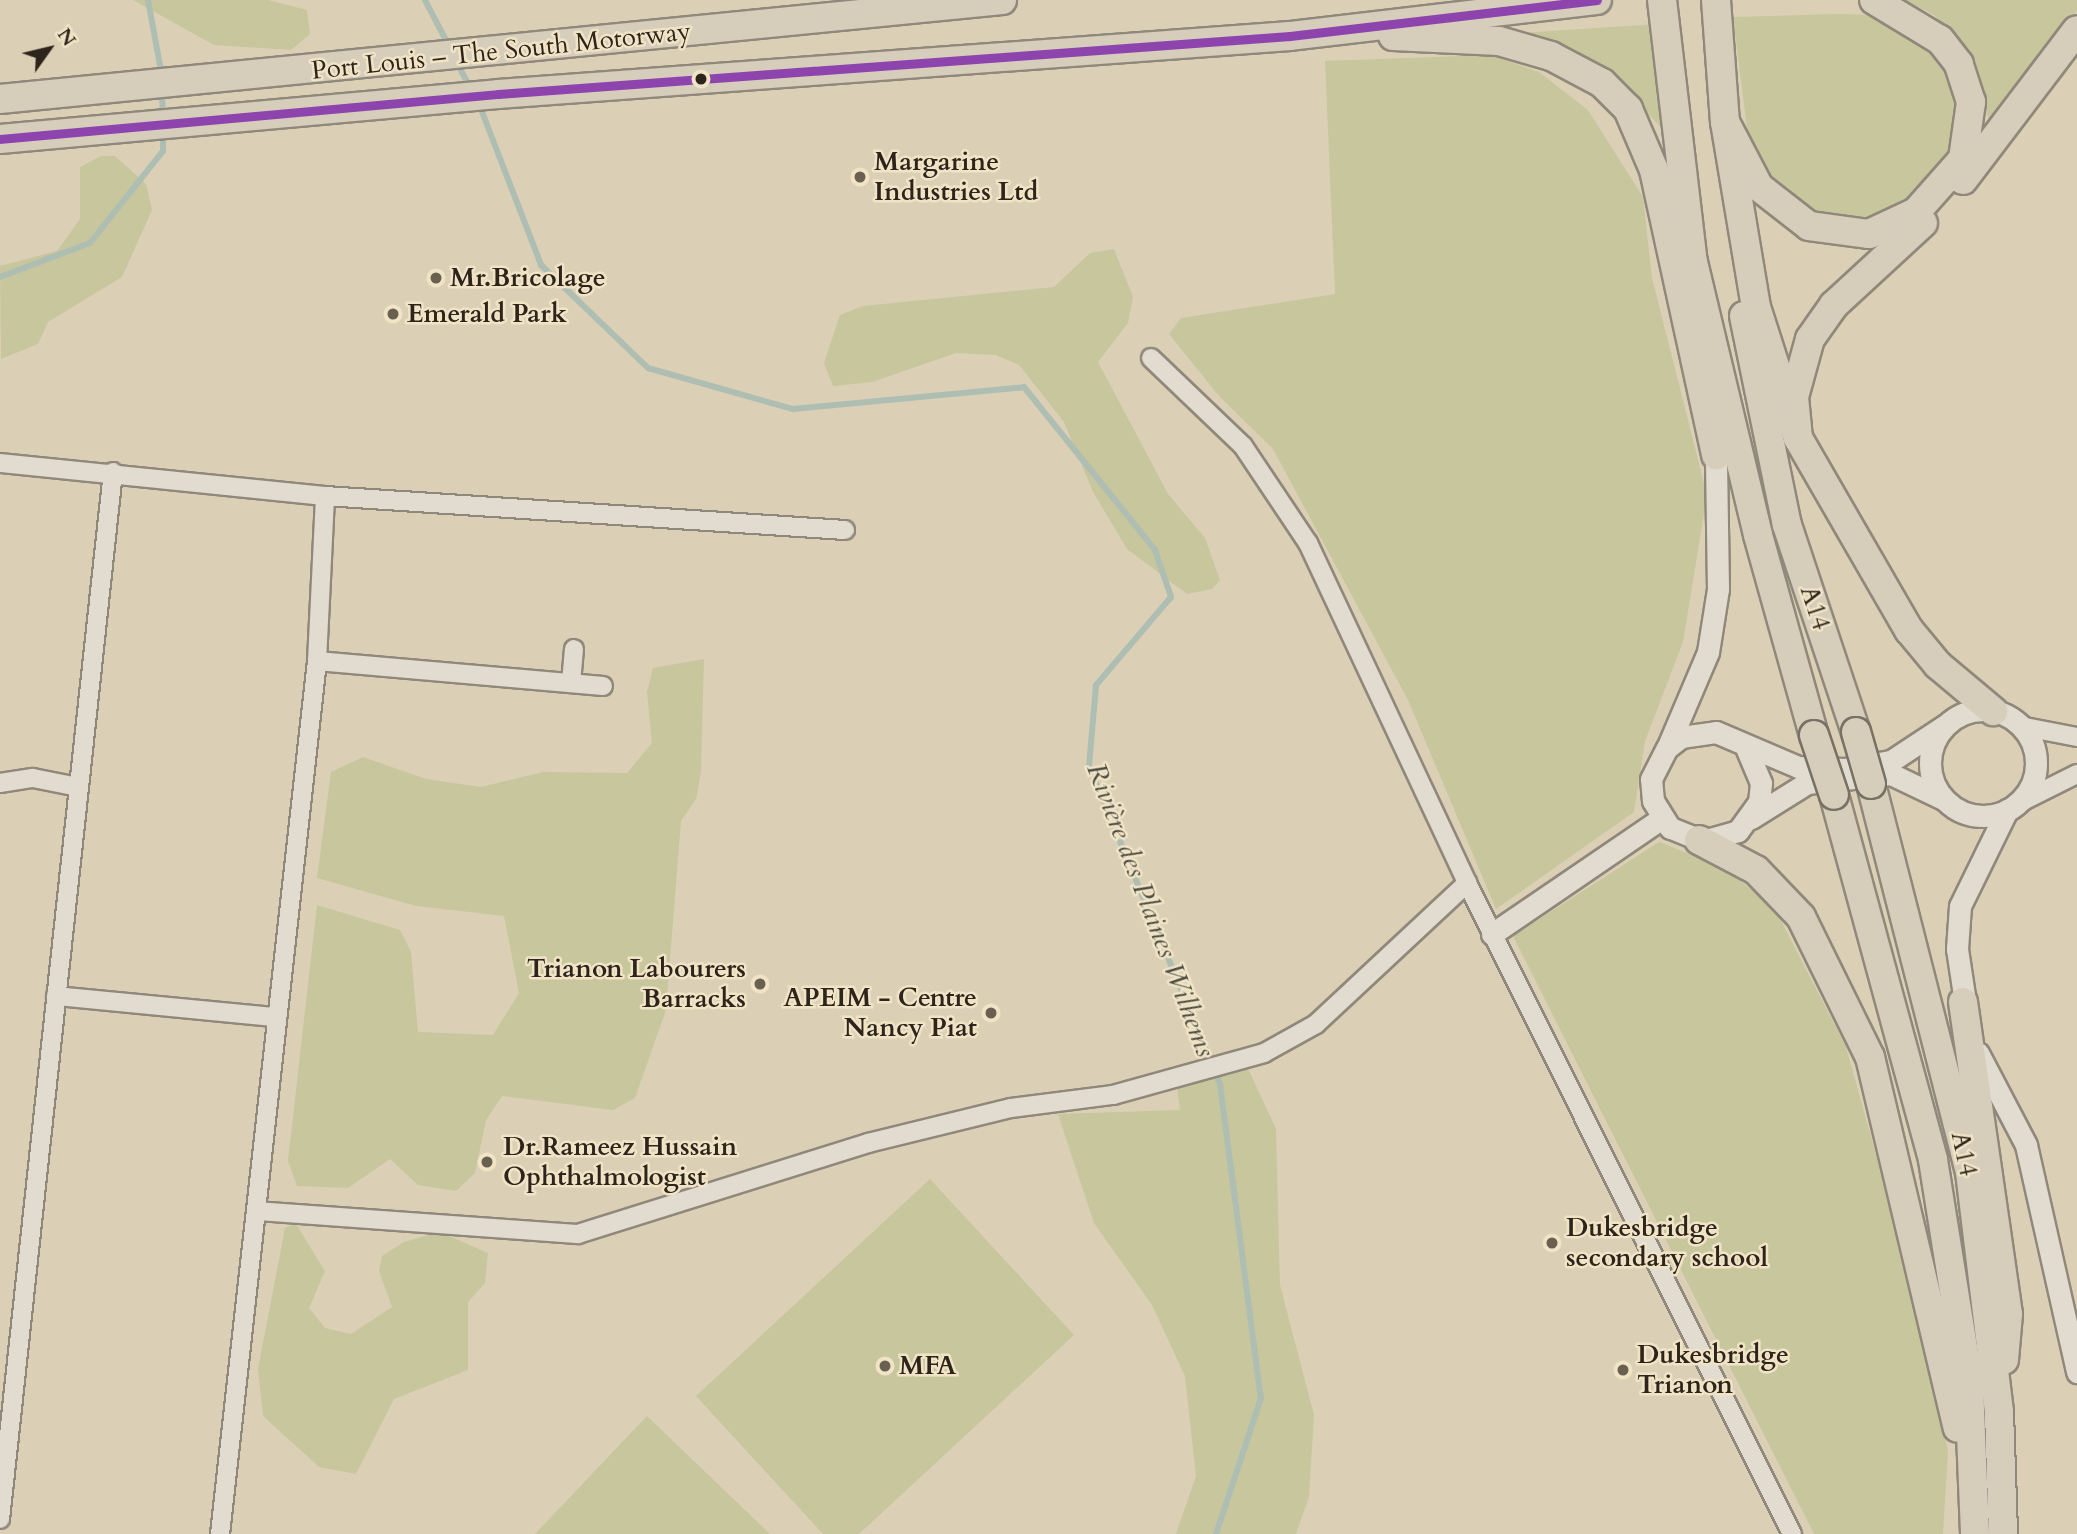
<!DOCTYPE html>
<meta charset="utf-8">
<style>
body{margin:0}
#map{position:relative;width:2077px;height:1534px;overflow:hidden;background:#dbd0b6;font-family:Cardo,serif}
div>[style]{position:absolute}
.green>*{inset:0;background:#c7c69d}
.stream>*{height:6px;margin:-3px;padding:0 3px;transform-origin:3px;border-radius:3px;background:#aebeb2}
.roads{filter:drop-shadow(2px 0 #90887a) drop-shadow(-2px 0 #90887a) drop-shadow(0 2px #90887a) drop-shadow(0 -2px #90887a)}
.minor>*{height:18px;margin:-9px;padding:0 9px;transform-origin:9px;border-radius:9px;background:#e2dcd0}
.tertiary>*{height:21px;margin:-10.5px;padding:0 10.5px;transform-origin:10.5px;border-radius:10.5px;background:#e2dcd0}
.tertiary>.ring{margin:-10.5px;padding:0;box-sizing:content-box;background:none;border:21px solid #e2dcd0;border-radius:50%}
.primary>*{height:28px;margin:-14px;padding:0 14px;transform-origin:14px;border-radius:14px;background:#d6cdbb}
.trunk>*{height:28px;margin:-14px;padding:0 14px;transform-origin:14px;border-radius:14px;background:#d6cdbb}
.bridges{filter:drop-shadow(2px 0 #787164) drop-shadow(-2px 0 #787164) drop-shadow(0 2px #787164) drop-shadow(0 -2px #787164)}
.primary-bridge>*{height:28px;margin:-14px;padding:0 14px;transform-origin:14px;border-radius:14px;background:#d6cdbb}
.bus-1>*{height:9px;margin:-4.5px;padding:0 4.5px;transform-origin:4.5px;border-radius:4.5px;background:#8e44ad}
.dots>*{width:19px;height:19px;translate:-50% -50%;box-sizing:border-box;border:4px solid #f1e4c6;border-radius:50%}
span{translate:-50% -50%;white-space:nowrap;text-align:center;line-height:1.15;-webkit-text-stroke:5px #f1e4c6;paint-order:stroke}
.street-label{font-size:26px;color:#2d241b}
.poi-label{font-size:26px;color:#2d241b;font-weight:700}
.left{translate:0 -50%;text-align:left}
.right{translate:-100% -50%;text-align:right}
.water-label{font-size:28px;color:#484940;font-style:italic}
.north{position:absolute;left:14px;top:14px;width:70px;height:70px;-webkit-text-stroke:5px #f1e4c6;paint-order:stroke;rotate:56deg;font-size:19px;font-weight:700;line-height:28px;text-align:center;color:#2d241b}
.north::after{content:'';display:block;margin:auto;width:24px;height:32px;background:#2d241b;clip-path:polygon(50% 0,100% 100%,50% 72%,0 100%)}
</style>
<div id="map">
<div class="green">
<i style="clip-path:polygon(133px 0,268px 0,307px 10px,310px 34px,291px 50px,214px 45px)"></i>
<i style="clip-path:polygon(1905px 0,2077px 0,2077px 11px,1989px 120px,1966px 48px,1934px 15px)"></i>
<i style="clip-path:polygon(1838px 14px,1874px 15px,1935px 53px,1953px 85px,1959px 120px,1954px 156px,1910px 212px,1841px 229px,1778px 200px,1749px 144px,1733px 17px)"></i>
<i style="clip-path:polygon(1657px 24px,1679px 146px,1623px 88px,1503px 34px)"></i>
<i style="clip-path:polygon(1491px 55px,1539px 72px,1588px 110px,1643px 197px,1652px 278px,1707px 495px,1683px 642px,1645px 741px,1634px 812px,1496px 909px,1408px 700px,1273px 449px,1219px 396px,1169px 334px,1181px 318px,1335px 294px,1325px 61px)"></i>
<i style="clip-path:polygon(101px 156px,115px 156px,146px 184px,152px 210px,122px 277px,48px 322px,38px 344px,1px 359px,0 266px,57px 251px,80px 219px,80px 167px)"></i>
<i style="clip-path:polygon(1114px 249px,1133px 297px,1128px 323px,1098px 362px,1168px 494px,1205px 538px,1220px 580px,1212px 589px,1187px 594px,1127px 549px,1093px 492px,1064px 422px,1019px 365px,996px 355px,956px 353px,872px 382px,833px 386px,824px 363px,840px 315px,863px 306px,1054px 287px,1090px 253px)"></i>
<i style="clip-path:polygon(704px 659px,701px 772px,696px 799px,681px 821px,666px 1010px,635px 1098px,613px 1110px,502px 1096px,486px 1120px,475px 1173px,456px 1191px,418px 1185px,390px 1159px,348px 1188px,297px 1186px,288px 1161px,317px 905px,400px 930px,411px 952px,418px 1032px,493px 1035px,519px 993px,504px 916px,416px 906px,317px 878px,331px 772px,363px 757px,426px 779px,481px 787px,543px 772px,627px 773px,652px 743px,647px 692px,653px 668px)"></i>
<i style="clip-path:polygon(1659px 842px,1725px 868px,1775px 909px,1846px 1047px,1917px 1301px,1948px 1451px,1943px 1534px,1814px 1534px,1513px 936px)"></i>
<i style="clip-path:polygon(1245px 1062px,1276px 1129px,1280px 1285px,1314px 1415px,1309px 1497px,1296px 1534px,1176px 1534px,1196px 1476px,1185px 1376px,1152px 1305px,1094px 1223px,1058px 1114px,1180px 1110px,1177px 1086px)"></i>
<i style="clip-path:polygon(930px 1179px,1074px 1335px,859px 1534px,823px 1534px,696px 1396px)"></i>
<i style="clip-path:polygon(296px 1224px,325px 1271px,309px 1308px,325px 1328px,351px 1334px,392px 1307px,379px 1271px,382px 1256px,404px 1242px,440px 1232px,488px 1253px,485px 1283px,468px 1302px,468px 1370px,394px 1399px,356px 1474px,319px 1467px,263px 1416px,258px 1369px,285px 1228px)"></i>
<i style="clip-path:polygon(647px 1416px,770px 1534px,535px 1534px)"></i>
</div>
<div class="stream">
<i style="left:148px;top:0;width:77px;rotate:79.6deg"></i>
<i style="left:425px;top:0;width:54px;rotate:62.5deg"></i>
<i style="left:456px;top:61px;width:32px;rotate:62deg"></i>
<i style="left:162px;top:91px;width:27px;rotate:88deg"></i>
<i style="left:479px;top:104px;width:173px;rotate:68.9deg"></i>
<i style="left:541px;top:265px;width:149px;rotate:43.9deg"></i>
<i style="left:648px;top:368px;width:151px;rotate:15.8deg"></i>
<i style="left:793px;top:409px;width:232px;rotate:-5.4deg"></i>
<i style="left:1024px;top:387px;width:209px;rotate:51.2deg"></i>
<i style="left:1155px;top:550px;width:50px;rotate:71.2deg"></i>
<i style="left:1171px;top:597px;width:116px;rotate:130.4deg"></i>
<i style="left:1096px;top:685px;width:81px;rotate:94.9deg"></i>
<i style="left:1089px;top:766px;width:344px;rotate:67.6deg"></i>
<i style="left:1220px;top:1084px;width:317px;rotate:82.6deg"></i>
<i style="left:1261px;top:1398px;width:143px;rotate:108.3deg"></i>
<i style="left:0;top:277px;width:96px;rotate:-20.7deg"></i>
<i style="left:90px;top:243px;width:117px;rotate:-51.6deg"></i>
<i style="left:163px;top:151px;width:18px;rotate:-90deg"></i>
</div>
<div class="roads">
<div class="minor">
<i style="left:1151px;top:358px;width:127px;rotate:43.7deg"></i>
<i style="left:1243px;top:446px;width:117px;rotate:56.2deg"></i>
<i style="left:1308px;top:543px;width:375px;rotate:64.9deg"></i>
<i style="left:1467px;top:883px;width:728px;rotate:63.47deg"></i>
<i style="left:0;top:463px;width:327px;rotate:5.8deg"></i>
<i style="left:325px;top:496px;width:521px;rotate:3.74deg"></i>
<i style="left:317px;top:661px;width:287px;rotate:5deg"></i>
<i style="left:571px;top:683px;width:34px;rotate:-85deg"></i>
<i style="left:2020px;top:726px;width:58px;rotate:10.9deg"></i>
<i style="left:0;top:783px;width:33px;rotate:-9deg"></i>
<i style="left:33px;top:778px;width:46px;rotate:11.3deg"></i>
<i style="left:2017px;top:804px;width:67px;rotate:-26.6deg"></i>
<i style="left:56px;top:996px;width:220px;rotate:5.5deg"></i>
<i style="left:257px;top:1211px;width:322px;rotate:4.1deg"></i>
<i style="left:578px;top:1234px;width:304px;rotate:-17.4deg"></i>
<i style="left:868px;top:1143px;width:147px;rotate:-13.8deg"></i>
<i style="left:1011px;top:1108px;width:103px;rotate:-7.3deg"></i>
<i style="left:1113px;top:1095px;width:157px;rotate:-15.5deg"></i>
<i style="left:1264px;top:1053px;width:60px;rotate:-29.1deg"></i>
<i style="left:1316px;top:1024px;width:207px;rotate:-43deg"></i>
<i style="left:0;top:1519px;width:1053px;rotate:-83.84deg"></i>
<i style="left:220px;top:1534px;width:878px;rotate:-83.66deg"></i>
<i style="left:317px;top:661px;width:165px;rotate:-87.2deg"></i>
</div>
<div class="tertiary">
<i class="ring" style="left:1930px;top:710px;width:85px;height:85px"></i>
<i style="left:1668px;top:746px;width:102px;rotate:-66.9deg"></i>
<i style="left:1708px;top:652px;width:64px;rotate:-81deg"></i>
<i style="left:1718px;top:589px;width:134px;rotate:-90.9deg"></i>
<i style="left:1747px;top:750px;width:36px;rotate:67deg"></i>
<i style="left:1761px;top:783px;width:19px;rotate:96deg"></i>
<i style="left:1759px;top:802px;width:36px;rotate:126deg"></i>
<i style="left:1738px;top:831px;width:36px;rotate:164deg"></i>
<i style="left:1703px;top:841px;width:35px;rotate:-158deg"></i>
<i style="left:1670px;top:828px;width:32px;rotate:-122deg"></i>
<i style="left:1653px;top:801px;width:22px;rotate:-95deg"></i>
<i style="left:1651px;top:779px;width:35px;rotate:-63deg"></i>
<i style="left:1667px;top:748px;width:18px;rotate:-38deg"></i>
<i style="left:1681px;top:737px;width:35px;rotate:-8deg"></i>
<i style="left:1716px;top:732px;width:89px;rotate:23.1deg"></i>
<i style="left:1798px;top:767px;width:46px;rotate:2.5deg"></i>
<i style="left:1844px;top:769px;width:48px;rotate:-9.7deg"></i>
<i style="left:1891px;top:761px;width:64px;rotate:-33.4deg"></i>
<i style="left:1751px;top:818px;width:66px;rotate:-32deg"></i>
<i style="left:1807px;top:783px;width:84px;rotate:-6.1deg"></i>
<i style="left:1891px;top:774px;width:58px;rotate:25.7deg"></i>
<i style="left:1492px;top:934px;width:206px;rotate:-34.3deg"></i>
<i style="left:1967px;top:1015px;width:67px;rotate:-98.6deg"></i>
<i style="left:1957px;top:949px;width:43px;rotate:-86deg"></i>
<i style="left:1960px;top:906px;width:107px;rotate:-63.9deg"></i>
<i style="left:1978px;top:1053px;width:104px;rotate:62.4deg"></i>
<i style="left:2026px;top:1145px;width:233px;rotate:77.3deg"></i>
</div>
<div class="primary">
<i style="left:1662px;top:0;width:281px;rotate:83.3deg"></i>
<i style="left:1716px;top:0;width:122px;rotate:85.8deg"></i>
<i style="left:1725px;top:122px;width:188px;rotate:80.5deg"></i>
<i style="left:1756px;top:307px;width:138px;rotate:72.2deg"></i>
<i style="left:1798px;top:438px;width:222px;rotate:60deg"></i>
<i style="left:1909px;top:630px;width:45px;rotate:50.4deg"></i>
<i style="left:1938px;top:665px;width:72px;rotate:39.9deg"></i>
<i style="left:1693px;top:262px;width:281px;rotate:76.6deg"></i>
<i style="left:1758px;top:535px;width:208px;rotate:74.4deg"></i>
<i style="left:1744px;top:316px;width:213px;rotate:78.4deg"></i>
<i style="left:1787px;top:525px;width:218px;rotate:71.6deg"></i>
<i style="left:1871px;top:784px;width:400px;rotate:75.7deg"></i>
<i style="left:1970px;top:1172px;width:242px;rotate:83.1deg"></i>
<i style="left:1999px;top:1412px;width:122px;rotate:88.1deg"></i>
<i style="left:1834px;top:795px;width:378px;rotate:74.8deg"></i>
<i style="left:1933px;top:1160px;width:227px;rotate:80.9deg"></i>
<i style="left:1969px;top:1384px;width:150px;rotate:87.7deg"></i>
<i style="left:1699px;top:840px;width:64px;rotate:27.8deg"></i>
<i style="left:1756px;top:870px;width:65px;rotate:46.2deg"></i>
<i style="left:1801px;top:917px;width:156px;rotate:63.8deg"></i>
<i style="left:1870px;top:1057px;width:381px;rotate:76.7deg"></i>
<i style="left:1963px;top:1002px;width:315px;rotate:81.8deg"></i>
<i style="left:2008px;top:1314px;width:46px;rotate:95deg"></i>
</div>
<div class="trunk">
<i style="left:1393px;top:36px;width:106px;rotate:2.7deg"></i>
<i style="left:1499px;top:41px;width:54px;rotate:16.1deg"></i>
<i style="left:1551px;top:56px;width:58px;rotate:27.9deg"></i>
<i style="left:1602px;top:83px;width:37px;rotate:45deg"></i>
<i style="left:1628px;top:109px;width:66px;rotate:66.9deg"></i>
<i style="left:1654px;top:170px;width:292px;rotate:77.7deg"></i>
<i style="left:0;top:99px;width:1007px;rotate:-5.64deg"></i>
<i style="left:1725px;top:122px;width:73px;rotate:62.4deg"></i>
<i style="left:1759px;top:187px;width:63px;rotate:38deg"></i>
<i style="left:1809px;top:226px;width:61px;rotate:7.6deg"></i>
<i style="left:1869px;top:234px;width:52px;rotate:-25.1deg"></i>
<i style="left:1916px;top:212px;width:71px;rotate:-48.4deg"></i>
<i style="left:1963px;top:159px;width:58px;rotate:-82deg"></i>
<i style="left:1971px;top:102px;width:40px;rotate:-108deg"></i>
<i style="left:1959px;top:64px;width:31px;rotate:-128deg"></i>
<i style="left:1940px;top:40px;width:77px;rotate:-148.8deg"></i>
<i style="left:0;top:139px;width:500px;rotate:-5.16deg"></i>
<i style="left:498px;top:94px;width:794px;rotate:-4.19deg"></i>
<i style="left:1290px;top:36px;width:309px;rotate:-6.7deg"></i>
<i style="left:1963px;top:180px;width:188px;rotate:-52.8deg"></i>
<i style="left:1798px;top:438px;width:41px;rotate:-95.6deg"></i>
<i style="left:1794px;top:397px;width:60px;rotate:-74.6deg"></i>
<i style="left:1810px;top:339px;width:42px;rotate:-54.8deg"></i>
<i style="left:1834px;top:305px;width:121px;rotate:-42.7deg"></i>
</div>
</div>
<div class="bridges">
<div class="primary-bridge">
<i style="left:1856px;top:732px;width:54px;rotate:73.9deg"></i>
<i style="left:1814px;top:735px;width:63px;rotate:71.6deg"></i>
</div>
</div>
<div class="bus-1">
<i style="left:0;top:139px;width:500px;rotate:-5.16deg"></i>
<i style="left:498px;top:94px;width:794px;rotate:-4.19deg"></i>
<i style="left:1290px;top:36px;width:309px;rotate:-6.7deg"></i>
</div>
<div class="dots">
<i style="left:701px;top:79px;background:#2d241b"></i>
<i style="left:860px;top:177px;background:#6a6051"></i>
<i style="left:436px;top:278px;background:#6a6051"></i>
<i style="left:393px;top:314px;background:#6a6051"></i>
<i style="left:760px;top:984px;background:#6a6051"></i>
<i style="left:991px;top:1013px;background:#6a6051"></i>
<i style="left:487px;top:1162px;background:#6a6051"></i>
<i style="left:1552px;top:1243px;background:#6a6051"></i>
<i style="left:885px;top:1366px;background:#6a6051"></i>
<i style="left:1623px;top:1370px;background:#6a6051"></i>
</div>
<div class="street-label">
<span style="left:501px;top:51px;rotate:-6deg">Port Louis – The South Motorway</span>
<span style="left:1815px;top:608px;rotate:72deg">A14</span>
<span style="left:1964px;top:1154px;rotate:78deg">A14</span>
</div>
<div class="poi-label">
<span class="left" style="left:874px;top:177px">Margarine<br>Industries Ltd</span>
<span class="left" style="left:450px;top:278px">Mr.Bricolage</span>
<span class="left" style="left:407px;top:314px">Emerald Park</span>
<span class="right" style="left:746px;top:984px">Trianon Labourers<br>Barracks</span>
<span class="right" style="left:977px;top:1013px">APEIM - Centre<br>Nancy Piat</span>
<span class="left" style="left:503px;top:1162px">Dr.Rameez Hussain<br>Ophthalmologist</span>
<span class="left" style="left:1566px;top:1243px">Dukesbridge<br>secondary school</span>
<span class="left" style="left:1637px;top:1370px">Dukesbridge<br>Trianon</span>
<span class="left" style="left:899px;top:1366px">MFA</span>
</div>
<div class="water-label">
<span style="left:1151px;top:910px;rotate:69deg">Rivière des Plaines Wilhems</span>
</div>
<div class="north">N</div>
</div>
